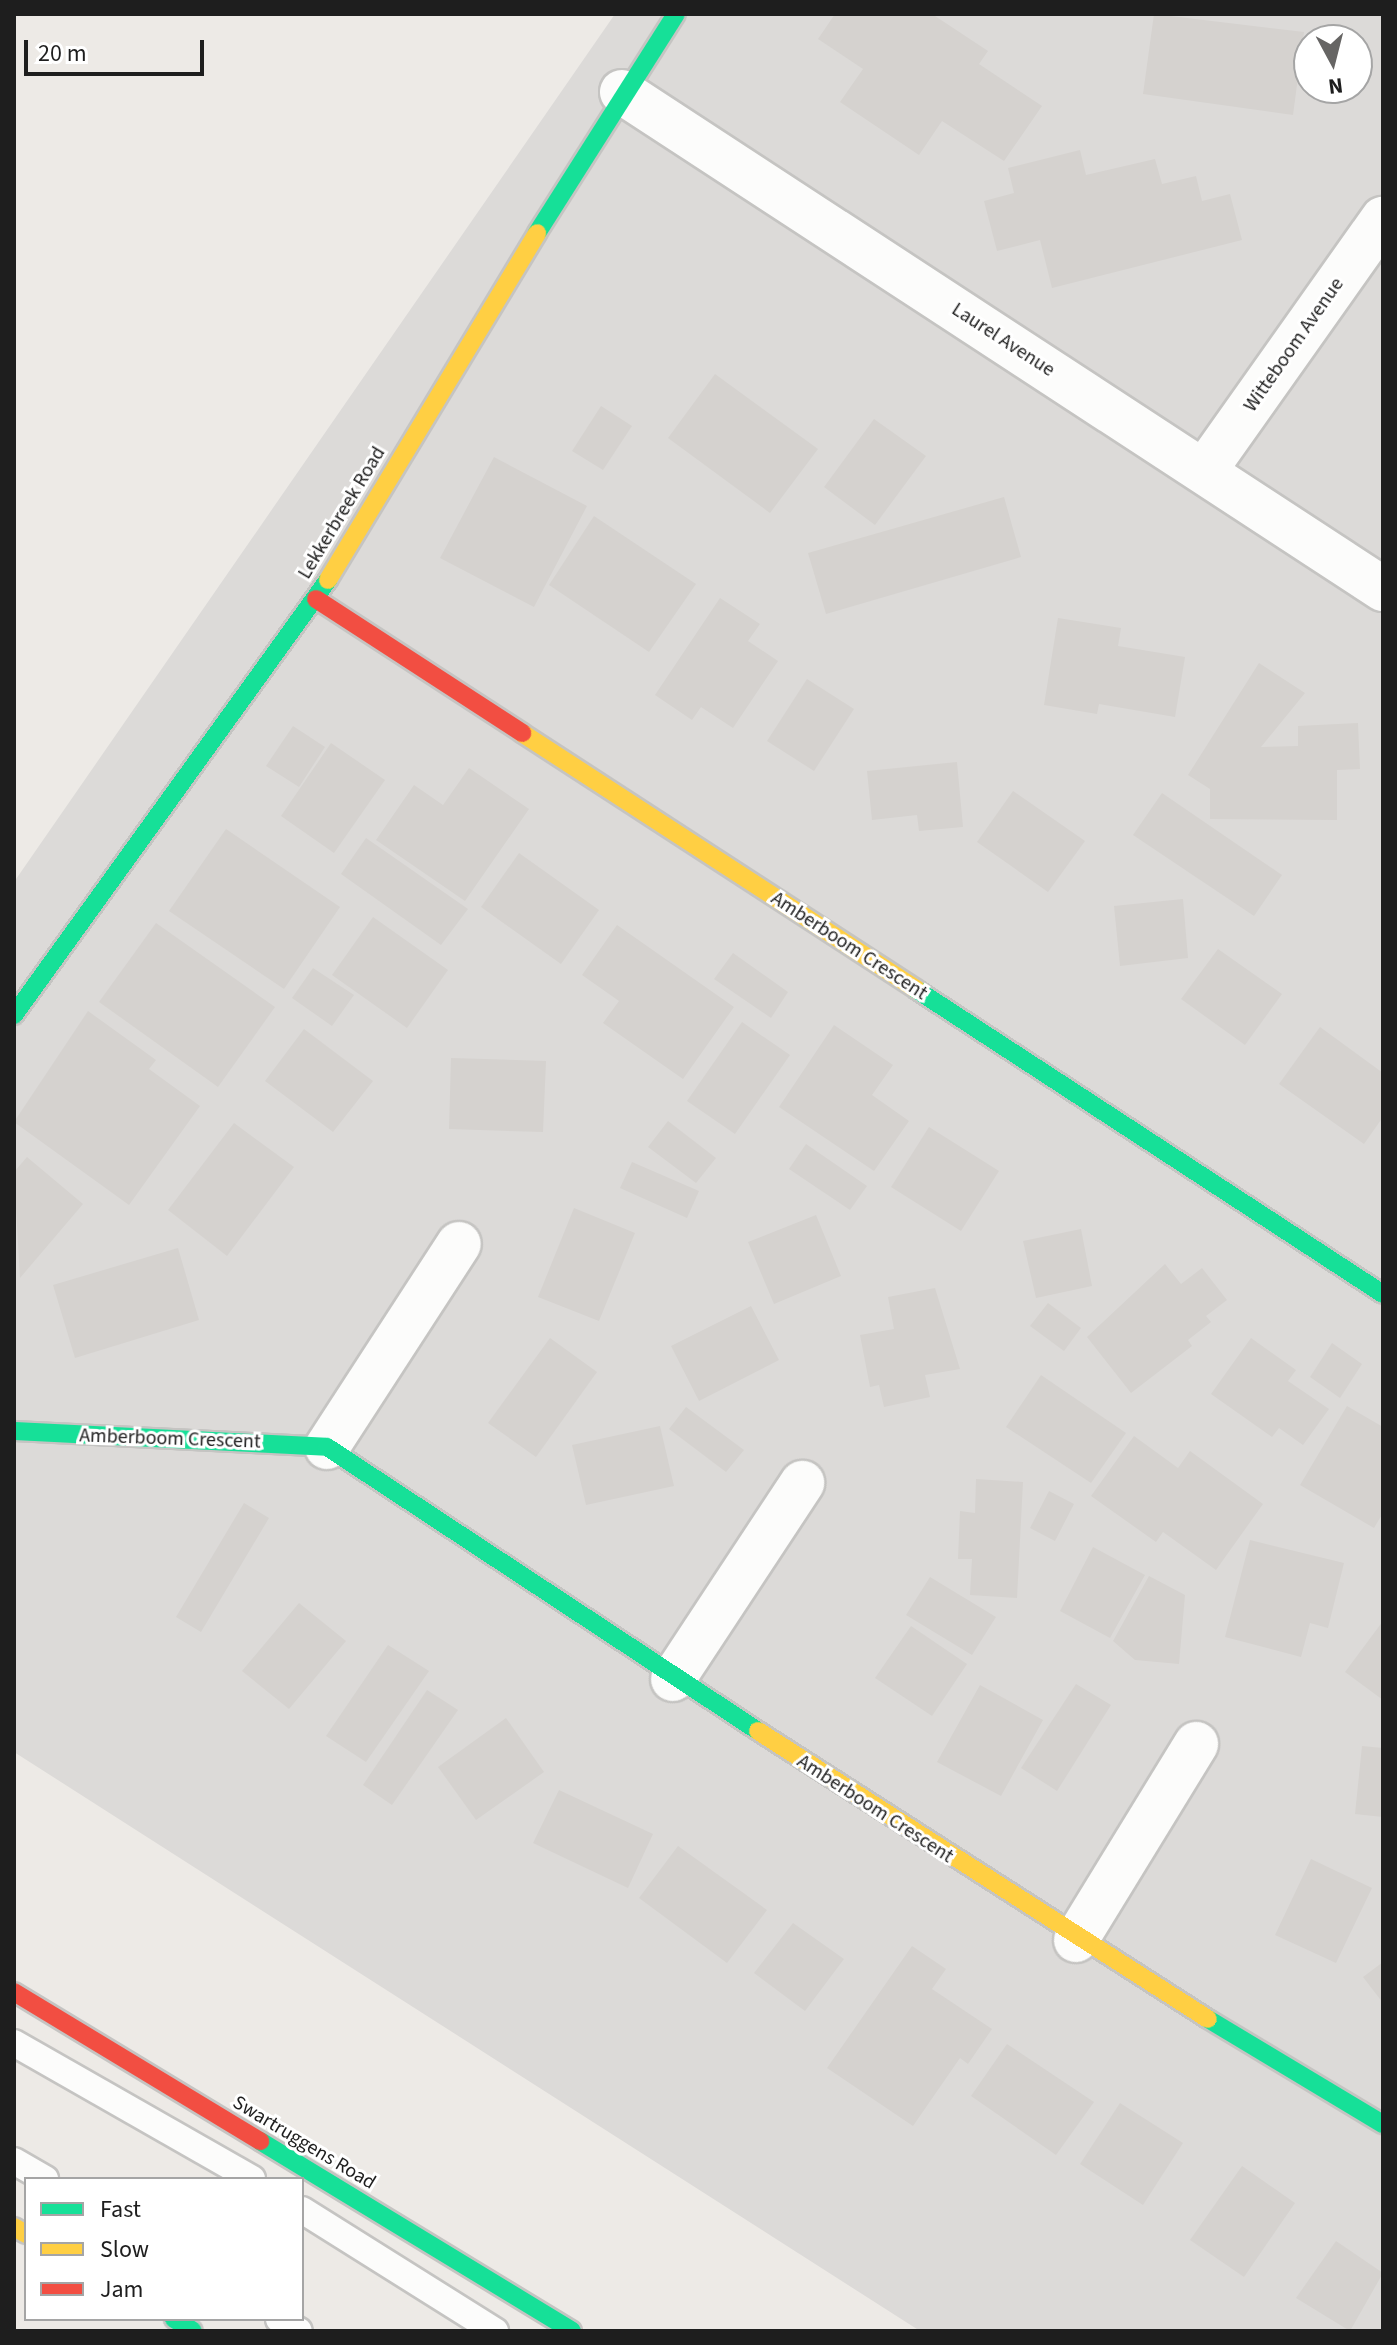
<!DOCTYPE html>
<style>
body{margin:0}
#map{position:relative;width:1397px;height:2345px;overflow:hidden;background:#edeae6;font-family:"Source Sans 3",sans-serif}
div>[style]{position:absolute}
.residential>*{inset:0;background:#dcdad8}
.building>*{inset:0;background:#d5d2cf}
.roads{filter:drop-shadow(2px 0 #c5c4c2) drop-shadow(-2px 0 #c5c4c2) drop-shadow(0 2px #c5c4c2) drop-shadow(0 -2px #c5c4c2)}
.lane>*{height:26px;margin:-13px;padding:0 13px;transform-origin:13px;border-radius:13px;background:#fcfcfb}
.street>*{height:44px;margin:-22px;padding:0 22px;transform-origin:22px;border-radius:22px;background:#fcfcfb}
.fast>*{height:18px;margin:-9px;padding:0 9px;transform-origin:9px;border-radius:9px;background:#16e098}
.slow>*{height:18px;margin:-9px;padding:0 9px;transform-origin:9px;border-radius:9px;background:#ffcf43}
.jam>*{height:18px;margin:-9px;padding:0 9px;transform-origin:9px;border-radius:9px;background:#f24e42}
span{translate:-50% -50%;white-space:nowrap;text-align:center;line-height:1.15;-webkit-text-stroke:6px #fff;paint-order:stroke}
.street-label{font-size:20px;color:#1e1e1e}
.frame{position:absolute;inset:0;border:16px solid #1e1e1e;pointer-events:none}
.legend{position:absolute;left:24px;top:2177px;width:280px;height:144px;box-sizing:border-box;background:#fff;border:2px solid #a5a5a5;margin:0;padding:10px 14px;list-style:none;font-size:24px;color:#1e1e1e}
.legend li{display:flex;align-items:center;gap:16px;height:40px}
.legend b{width:40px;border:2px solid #a5a5a5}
.north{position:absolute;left:1293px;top:24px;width:80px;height:80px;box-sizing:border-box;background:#fff;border:2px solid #a5a5a5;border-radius:50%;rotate:173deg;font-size:22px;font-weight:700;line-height:32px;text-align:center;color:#1e1e1e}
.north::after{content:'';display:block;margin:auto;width:28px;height:36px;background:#666564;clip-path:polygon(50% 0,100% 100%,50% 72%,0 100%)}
.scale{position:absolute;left:24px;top:40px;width:180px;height:36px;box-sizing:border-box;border:4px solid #1e1e1e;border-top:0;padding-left:10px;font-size:24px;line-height:28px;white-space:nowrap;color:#1e1e1e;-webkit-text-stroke:6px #fff;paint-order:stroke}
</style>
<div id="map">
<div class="residential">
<i style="clip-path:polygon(evenodd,615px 14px,1383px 14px,1383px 2331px,920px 2331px,14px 1752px,14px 882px,615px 14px,1309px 40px,1357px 40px,1357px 88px,1309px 88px,1309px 40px)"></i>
</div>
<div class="building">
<i style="clip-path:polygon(835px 14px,932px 14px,988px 51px,979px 64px,1042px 106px,1004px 161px,942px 121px,919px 155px,840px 102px,863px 69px,818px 39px)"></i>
<i style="clip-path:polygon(1154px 14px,1304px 32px,1293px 115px,1143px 94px)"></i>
<i style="clip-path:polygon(1080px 150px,1086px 175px,1155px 159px,1162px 184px,1196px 176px,1202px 201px,1230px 194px,1242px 240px,1052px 288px,1040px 240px,997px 251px,984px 201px,1014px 193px,1008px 168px)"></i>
<i style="clip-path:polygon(715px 374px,818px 449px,770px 513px,668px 438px)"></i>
<i style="clip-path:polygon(601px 406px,632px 426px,603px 470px,572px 451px)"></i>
<i style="clip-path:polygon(874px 419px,926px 456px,875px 525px,824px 487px)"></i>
<i style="clip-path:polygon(494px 457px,587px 506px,534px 607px,440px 558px)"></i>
<i style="clip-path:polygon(1004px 497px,1021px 557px,826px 614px,808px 553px)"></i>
<i style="clip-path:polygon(594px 516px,696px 584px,649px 652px,549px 585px)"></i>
<i style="clip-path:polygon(720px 598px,760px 624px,748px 641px,778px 661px,733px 728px,701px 707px,692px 720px,655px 695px)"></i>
<i style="clip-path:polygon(1058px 618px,1121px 628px,1118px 646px,1185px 657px,1175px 717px,1099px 704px,1097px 714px,1044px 705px)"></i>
<i style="clip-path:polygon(1259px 663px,1305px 693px,1261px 747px,1298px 746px,1298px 726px,1358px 723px,1360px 769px,1337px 770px,1337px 820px,1210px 819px,1210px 789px,1188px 775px)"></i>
<i style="clip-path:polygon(807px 679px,854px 709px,814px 771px,767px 741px)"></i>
<i style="clip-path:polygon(293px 726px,325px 747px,299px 787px,266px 766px)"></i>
<i style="clip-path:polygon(331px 743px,385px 780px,334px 853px,281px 816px)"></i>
<i style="clip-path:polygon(957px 762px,963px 827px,919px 831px,917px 815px,872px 820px,867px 771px)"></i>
<i style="clip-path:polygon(469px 768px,529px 809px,465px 901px,376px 840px,414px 785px,443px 805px)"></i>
<i style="clip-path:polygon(1013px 791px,1085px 841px,1048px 892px,977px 842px)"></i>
<i style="clip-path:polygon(1162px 793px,1282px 875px,1254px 916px,1133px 835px)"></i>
<i style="clip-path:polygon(226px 829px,340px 907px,284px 989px,169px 911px)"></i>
<i style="clip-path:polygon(366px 838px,468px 909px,441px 945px,341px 874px)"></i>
<i style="clip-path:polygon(519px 853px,599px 910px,561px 964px,481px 907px)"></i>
<i style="clip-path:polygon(1183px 899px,1188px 958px,1120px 966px,1114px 906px)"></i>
<i style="clip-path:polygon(373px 917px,448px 970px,407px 1028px,332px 975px)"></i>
<i style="clip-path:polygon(156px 923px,275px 1007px,218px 1087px,99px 1002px)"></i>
<i style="clip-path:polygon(617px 925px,734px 1007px,683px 1079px,603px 1023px,619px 1001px,582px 975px)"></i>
<i style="clip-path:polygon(1218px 949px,1282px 994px,1245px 1045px,1181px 999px)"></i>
<i style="clip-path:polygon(733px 953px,788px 992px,771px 1018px,714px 979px)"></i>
<i style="clip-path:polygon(313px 968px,354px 995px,332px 1026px,292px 998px)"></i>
<i style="clip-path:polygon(88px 1011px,156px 1060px,149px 1069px,200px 1106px,129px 1205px,14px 1122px)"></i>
<i style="clip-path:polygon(742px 1022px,790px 1055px,735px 1134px,687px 1101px)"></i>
<i style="clip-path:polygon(834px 1025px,893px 1065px,872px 1095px,909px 1121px,874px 1171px,779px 1107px)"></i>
<i style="clip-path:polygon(1320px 1027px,1383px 1073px,1383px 1117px,1364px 1144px,1279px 1084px)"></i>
<i style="clip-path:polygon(304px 1029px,373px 1081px,333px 1132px,265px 1081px)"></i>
<i style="clip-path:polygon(451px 1058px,546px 1061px,543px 1132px,449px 1129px)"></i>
<i style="clip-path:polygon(668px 1121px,716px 1158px,696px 1183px,648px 1147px)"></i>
<i style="clip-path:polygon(234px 1123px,294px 1167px,227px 1256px,168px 1210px)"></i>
<i style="clip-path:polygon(929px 1127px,999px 1171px,961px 1231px,891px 1187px)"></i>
<i style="clip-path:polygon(806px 1144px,867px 1186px,850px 1210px,789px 1169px)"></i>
<i style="clip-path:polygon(27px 1157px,83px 1204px,20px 1278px,14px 1172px)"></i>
<i style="clip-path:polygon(632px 1162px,699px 1191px,687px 1218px,620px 1188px)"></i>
<i style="clip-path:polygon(574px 1208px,635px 1233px,599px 1321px,538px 1297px)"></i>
<i style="clip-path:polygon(816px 1215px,841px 1276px,774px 1304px,748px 1242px)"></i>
<i style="clip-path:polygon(1081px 1229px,1092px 1286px,1036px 1298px,1023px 1241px)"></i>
<i style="clip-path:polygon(178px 1248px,199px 1320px,75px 1358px,53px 1285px)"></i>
<i style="clip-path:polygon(1165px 1264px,1181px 1284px,1202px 1268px,1227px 1300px,1206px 1316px,1211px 1322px,1188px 1340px,1192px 1346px,1131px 1393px,1087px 1337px)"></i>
<i style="clip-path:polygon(935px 1288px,960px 1369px,925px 1375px,930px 1397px,884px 1407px,879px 1385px,870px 1387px,860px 1335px,894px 1329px,888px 1297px)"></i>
<i style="clip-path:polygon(1048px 1303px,1081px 1328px,1064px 1351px,1030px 1326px)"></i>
<i style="clip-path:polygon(751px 1306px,779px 1360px,699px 1401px,671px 1346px)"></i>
<i style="clip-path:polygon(550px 1338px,597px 1372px,536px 1457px,488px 1423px)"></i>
<i style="clip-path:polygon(1251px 1338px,1296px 1370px,1288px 1381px,1329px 1409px,1303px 1445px,1279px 1428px,1272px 1437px,1211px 1394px)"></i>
<i style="clip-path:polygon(1332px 1343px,1362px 1364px,1340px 1398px,1310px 1377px)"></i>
<i style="clip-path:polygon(1041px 1375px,1126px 1433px,1091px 1483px,1006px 1427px)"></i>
<i style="clip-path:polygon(1347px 1406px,1383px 1427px,1383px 1513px,1374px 1528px,1300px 1485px)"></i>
<i style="clip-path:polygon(686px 1407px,744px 1450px,726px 1472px,669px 1429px)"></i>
<i style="clip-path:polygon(660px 1426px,674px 1486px,586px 1505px,572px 1445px)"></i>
<i style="clip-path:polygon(1134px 1436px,1178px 1468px,1190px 1451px,1263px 1504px,1216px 1570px,1163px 1532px,1156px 1542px,1091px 1496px)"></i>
<i style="clip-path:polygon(976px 1479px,1023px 1482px,1017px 1598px,970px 1595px,972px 1559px,958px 1559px,960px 1511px,975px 1513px)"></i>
<i style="clip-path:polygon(1049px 1491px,1074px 1504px,1055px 1541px,1030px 1528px)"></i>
<i style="clip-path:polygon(244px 1503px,269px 1518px,201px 1632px,176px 1617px)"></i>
<i style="clip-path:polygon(1250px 1540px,1344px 1563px,1328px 1628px,1310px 1623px,1301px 1657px,1225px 1637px)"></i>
<i style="clip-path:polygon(1093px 1547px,1145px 1575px,1110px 1638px,1060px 1611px)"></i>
<i style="clip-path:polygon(1149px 1576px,1185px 1595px,1179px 1664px,1135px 1660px,1113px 1641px)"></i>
<i style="clip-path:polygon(930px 1577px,996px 1617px,972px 1655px,906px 1615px)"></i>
<i style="clip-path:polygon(299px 1603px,346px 1641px,289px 1709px,242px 1671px)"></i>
<i style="clip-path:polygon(1383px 1621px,1383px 1700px,1345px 1672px)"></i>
<i style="clip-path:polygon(911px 1626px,967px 1664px,932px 1716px,875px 1678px)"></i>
<i style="clip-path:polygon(388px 1645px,429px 1671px,366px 1762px,326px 1736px)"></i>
<i style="clip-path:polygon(1076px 1684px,1111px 1705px,1057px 1791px,1021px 1768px)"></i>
<i style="clip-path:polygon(980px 1685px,1043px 1720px,1001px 1796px,937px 1762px)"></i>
<i style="clip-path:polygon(427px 1690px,458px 1710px,392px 1805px,363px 1785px)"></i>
<i style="clip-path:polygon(506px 1718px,544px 1772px,476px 1820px,438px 1767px)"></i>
<i style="clip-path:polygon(1362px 1746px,1383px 1748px,1383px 1817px,1355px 1814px)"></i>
<i style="clip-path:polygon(559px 1790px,653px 1834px,628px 1888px,533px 1843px)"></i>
<i style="clip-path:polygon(678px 1846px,767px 1910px,727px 1963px,639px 1898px)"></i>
<i style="clip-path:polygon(1311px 1859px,1372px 1888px,1336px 1963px,1275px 1935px)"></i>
<i style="clip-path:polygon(793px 1923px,844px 1959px,805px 2011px,754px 1973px)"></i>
<i style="clip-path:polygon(912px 1946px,946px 1969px,932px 1989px,992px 2029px,968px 2064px,960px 2058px,913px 2126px,827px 2068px)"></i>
<i style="clip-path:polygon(1383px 1962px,1383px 2003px,1363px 1977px)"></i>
<i style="clip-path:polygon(1007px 2044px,1094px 2102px,1056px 2155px,971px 2096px)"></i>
<i style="clip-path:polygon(1120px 2103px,1183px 2143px,1143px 2205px,1080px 2164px)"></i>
<i style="clip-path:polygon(1242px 2166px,1295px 2203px,1244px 2277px,1190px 2240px)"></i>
<i style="clip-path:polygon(1336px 2241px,1383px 2273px,1350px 2331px,1296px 2298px)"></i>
</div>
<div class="roads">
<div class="lane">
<i style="left:14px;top:2043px;width:274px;rotate:29.7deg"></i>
<i style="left:14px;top:2161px;width:36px;rotate:30deg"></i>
<i style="left:302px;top:2210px;width:228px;rotate:32.1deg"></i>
<i style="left:279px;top:2319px;width:23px;rotate:31deg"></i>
</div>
<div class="street">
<i style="left:622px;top:92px;width:909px;rotate:33.15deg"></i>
<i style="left:1205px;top:470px;width:308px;rotate:-54.7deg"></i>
<i style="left:327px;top:1447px;width:242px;rotate:-57deg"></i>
<i style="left:673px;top:1679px;width:235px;rotate:-56.6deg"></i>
<i style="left:1076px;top:1940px;width:230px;rotate:-58.5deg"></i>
</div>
<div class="fast">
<i style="left:537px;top:233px;width:259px;rotate:-57.6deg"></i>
<i style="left:917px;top:990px;width:556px;rotate:33.12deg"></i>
<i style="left:14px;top:1015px;width:536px;rotate:-54.18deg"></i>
<i style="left:14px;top:1431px;width:313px;rotate:2.9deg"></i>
<i style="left:327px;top:1447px;width:516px;rotate:33.38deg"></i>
<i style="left:1208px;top:2019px;width:204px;rotate:31deg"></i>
<i style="left:260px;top:2141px;width:365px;rotate:31.3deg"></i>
<i style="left:174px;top:2319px;width:22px;rotate:32deg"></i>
</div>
<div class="slow">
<i style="left:328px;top:580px;width:405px;rotate:-58.9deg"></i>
<i style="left:522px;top:733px;width:471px;rotate:33deg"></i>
<i style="left:758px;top:1731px;width:534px;rotate:32.62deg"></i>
<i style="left:14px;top:2227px;width:14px;rotate:30deg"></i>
</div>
<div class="jam">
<i style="left:316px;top:599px;width:246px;rotate:33deg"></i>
<i style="left:14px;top:1992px;width:288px;rotate:31.2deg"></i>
</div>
</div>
<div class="street-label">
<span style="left:1003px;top:340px;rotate:33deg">Laurel Avenue</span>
<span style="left:1294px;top:345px;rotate:-55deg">Witteboom Avenue</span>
<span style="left:342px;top:513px;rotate:-59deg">Lekkerbreek Road</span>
<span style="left:849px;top:946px;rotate:33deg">Amberboom Crescent</span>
<span style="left:170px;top:1439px;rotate:2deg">Amberboom Crescent</span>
<span style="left:875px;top:1809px;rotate:33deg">Amberboom Crescent</span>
<span style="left:304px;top:2143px;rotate:31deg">Swartruggens Road</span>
</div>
<div class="frame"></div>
<ul class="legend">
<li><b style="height:10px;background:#16e098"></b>Fast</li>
<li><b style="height:10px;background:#ffcf43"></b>Slow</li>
<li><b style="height:10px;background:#f24e42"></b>Jam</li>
</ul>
<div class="north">N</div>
<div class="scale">20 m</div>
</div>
